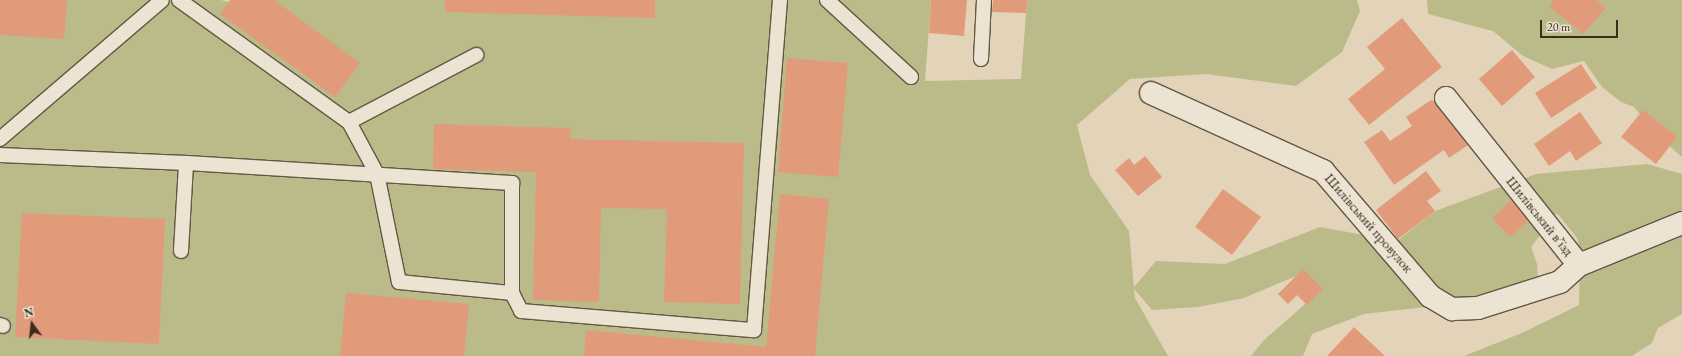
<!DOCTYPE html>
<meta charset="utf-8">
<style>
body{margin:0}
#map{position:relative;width:1682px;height:356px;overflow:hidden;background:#e3d4b9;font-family:"EB Garamond",serif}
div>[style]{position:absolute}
.green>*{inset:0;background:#bbbb8a}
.building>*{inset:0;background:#e29b7a}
.roads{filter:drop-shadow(1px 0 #645745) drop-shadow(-1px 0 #645745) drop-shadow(0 1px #645745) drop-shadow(0 -1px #645745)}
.lane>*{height:14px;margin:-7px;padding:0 7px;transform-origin:7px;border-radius:7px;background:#ede3d2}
.street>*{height:22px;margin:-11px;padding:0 11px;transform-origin:11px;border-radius:11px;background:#ede3d2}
span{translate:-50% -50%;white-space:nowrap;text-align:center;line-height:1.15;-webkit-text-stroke:3px #ede3d2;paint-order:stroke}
.street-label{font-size:14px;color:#3a2d1e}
.north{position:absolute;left:12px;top:304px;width:40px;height:40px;-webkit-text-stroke:3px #ede3d2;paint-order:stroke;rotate:345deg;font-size:11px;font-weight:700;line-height:16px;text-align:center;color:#3a2d1e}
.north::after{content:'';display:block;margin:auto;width:14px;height:18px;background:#3a2d1e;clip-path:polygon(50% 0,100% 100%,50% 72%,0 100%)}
.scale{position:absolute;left:1540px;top:20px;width:78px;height:18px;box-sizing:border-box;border:2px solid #3a2d1e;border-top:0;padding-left:5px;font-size:12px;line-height:14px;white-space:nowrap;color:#3a2d1e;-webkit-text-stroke:3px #ede3d2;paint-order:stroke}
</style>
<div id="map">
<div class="green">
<i style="clip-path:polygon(0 0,221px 0,258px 10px,267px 0,931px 0,925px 81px,1021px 79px,1027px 0,1357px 0,1360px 11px,1342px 52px,1296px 86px,1206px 74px,1130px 79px,1077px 125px,1090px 175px,1129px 231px,1134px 287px,1156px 261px,1225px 264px,1320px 227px,1397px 241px,1435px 211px,1536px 174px,1647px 164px,1682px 174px,1682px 314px,1658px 328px,1652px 343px,1632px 356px,1464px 356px,1522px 333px,1579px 305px,1580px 251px,1577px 238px,1557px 213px,1531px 247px,1537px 264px,1538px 278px,1462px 303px,1364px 314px,1312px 334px,1303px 356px,1251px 356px,1265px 339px,1319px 292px,1294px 277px,1244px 298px,1198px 307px,1152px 310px,1134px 289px,1135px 298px,1168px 356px,0 356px)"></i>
<i style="clip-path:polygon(1427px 0,1682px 0,1682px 157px,1656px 134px,1634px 107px,1621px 102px,1602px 87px,1584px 61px,1552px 69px,1523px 56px,1493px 31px,1428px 14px)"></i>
</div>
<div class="building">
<i style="clip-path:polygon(0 0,67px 0,64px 39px,0 35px)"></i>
<i style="clip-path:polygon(230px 0,274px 0,360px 63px,335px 97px,220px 14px)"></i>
<i style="clip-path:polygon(445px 0,655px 0,655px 18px,445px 12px)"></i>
<i style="clip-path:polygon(931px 0,967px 0,964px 36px,929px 33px)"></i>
<i style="clip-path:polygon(993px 0,1027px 0,1026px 13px,992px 12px)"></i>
<i style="clip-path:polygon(1554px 0,1596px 0,1606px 8px,1583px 34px,1549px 6px)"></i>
<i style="clip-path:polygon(1402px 18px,1442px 67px,1369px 125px,1348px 99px,1385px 69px,1367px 47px)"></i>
<i style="clip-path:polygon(1512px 50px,1535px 77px,1502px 106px,1479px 79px)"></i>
<i style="clip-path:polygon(787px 58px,848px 63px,838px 177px,778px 172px)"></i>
<i style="clip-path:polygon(1581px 64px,1597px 88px,1551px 118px,1535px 93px)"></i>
<i style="clip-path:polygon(1431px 100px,1440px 104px,1468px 145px,1449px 158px,1444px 150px,1394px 185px,1364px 142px,1382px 130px,1390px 141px,1412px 126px,1406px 117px)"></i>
<i style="clip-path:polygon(1643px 110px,1677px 137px,1656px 164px,1621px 137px)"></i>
<i style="clip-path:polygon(1580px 112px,1602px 143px,1576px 161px,1570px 151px,1549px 166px,1534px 144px)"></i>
<i style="clip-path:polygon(434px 124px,571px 128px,570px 139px,744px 143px,740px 304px,664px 302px,667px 209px,601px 208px,599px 302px,533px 300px,536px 172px,433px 169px)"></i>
<i style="clip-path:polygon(1145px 156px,1162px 177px,1138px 196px,1115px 170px,1129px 158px,1134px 165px)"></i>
<i style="clip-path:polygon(1426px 171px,1441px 191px,1427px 201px,1435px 211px,1398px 239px,1376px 210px)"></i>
<i style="clip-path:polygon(1223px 189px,1261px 217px,1232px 255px,1195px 227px)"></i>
<i style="clip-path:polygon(780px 194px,829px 199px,815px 356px,584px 356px,586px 330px,766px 347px)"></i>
<i style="clip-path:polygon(1514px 198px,1532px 217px,1510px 237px,1492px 218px)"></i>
<i style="clip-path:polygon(22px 213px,165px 219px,159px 344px,15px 337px)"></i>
<i style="clip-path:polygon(1303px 269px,1323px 289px,1307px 305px,1297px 295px,1288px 304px,1278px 294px)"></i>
<i style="clip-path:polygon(346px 293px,469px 304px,464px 356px,340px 356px)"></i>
<i style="clip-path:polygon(1354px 327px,1385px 356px,1327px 356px)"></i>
</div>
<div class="roads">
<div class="lane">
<i style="left:179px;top:0;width:209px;rotate:35.7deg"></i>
<i style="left:349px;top:122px;width:59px;rotate:61.7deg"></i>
<i style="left:377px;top:174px;width:110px;rotate:78.5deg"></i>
<i style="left:399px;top:282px;width:114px;rotate:5.6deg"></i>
<i style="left:512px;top:293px;width:20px;rotate:63deg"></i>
<i style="left:521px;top:311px;width:234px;rotate:4.7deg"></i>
<i style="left:754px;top:330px;width:331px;rotate:-85.5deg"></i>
<i style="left:827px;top:0;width:114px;rotate:42.5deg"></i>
<i style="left:981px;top:59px;width:59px;rotate:-87.1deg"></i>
<i style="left:349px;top:122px;width:144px;rotate:-27.8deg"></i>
<i style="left:0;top:139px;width:213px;rotate:-40.6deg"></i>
<i style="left:0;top:155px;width:186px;rotate:2.5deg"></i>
<i style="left:186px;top:163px;width:327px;rotate:3.5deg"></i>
<i style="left:512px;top:183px;width:110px;rotate:90deg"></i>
<i style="left:181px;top:251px;width:88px;rotate:-86.7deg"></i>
<i style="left:0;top:325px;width:3px;rotate:18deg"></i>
</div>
<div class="street">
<i style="left:1151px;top:93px;width:189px;rotate:24.4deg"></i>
<i style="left:1323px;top:171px;width:165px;rotate:49.4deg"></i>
<i style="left:1430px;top:296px;width:26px;rotate:31deg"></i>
<i style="left:1452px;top:309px;width:26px;rotate:-2deg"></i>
<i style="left:1478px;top:308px;width:86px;rotate:-17.6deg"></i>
<i style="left:1560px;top:282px;width:25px;rotate:-42deg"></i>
<i style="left:1579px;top:265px;width:111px;rotate:-22.2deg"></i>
<i style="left:1446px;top:98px;width:213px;rotate:51.5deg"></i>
</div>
</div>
<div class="street-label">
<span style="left:1540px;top:216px;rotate:51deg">Шилівський в’їзд</span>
<span style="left:1369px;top:223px;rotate:49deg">Шилівський провулок</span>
</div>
<div class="north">N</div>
<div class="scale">20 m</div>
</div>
